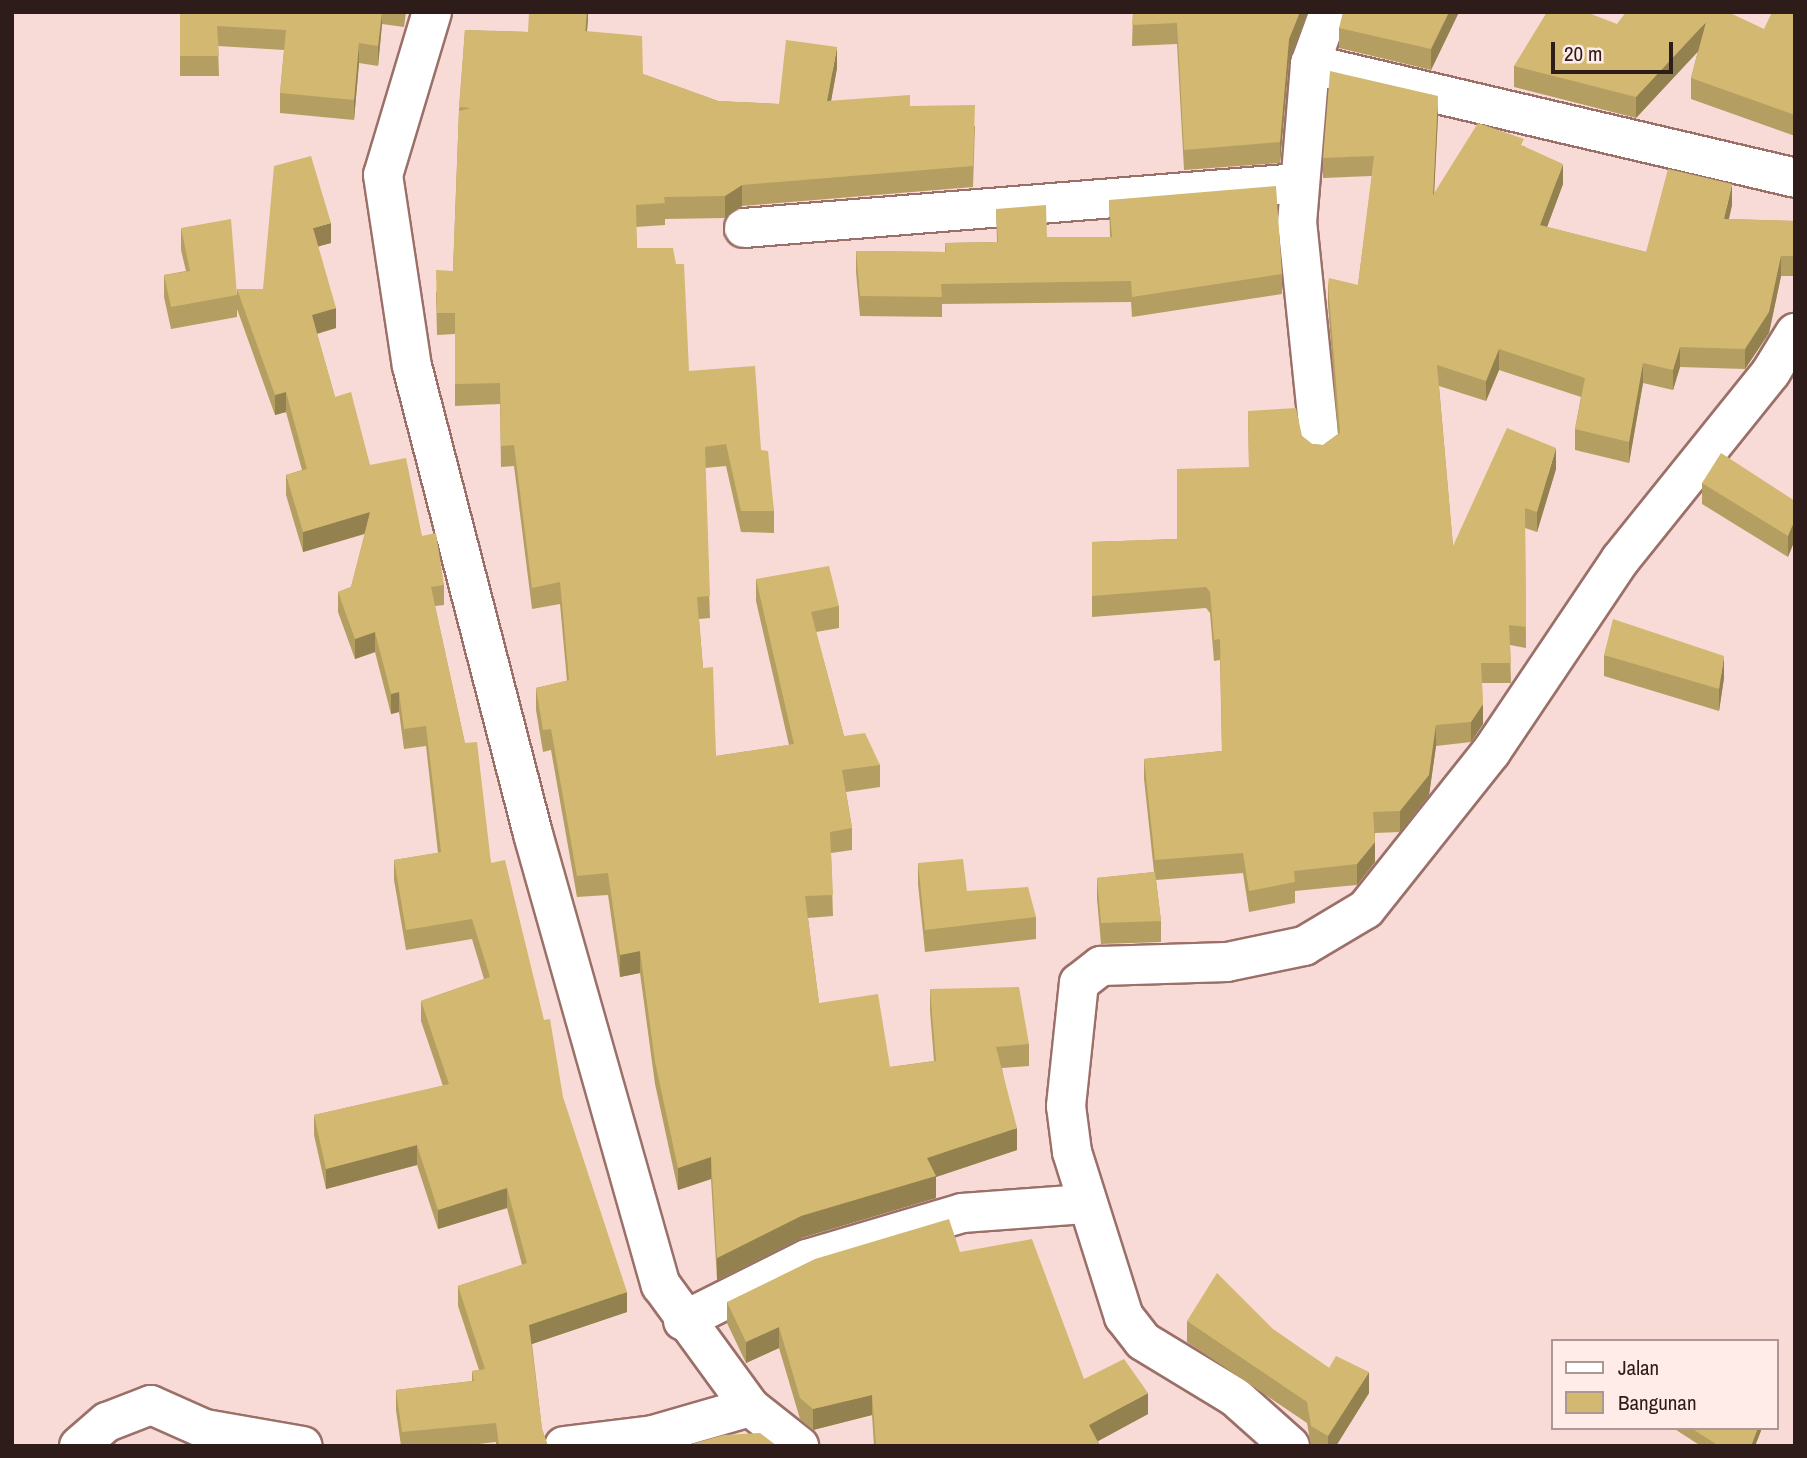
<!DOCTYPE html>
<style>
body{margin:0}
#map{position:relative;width:1807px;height:1458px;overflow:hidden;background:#f8dbd6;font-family:"Archivo Narrow",sans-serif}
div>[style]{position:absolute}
.roads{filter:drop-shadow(2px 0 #9b7068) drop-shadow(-2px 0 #9b7068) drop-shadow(0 2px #9b7068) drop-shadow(0 -2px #9b7068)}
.minor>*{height:38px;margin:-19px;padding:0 19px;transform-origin:19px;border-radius:19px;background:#fff}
.wall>*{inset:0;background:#b59e61}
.shaded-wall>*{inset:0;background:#93814f}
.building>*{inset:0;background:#d2b871}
span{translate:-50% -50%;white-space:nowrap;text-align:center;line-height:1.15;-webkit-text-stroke:7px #ffebe7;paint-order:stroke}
.frame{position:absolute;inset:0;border:14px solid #2d1c19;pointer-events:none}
.legend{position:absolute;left:1551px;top:1339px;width:228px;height:91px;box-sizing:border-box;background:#ffebe7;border:2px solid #ab9895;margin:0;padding:9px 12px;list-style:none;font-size:21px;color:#2d1c19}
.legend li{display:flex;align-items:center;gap:14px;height:35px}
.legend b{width:35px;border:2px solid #ab9895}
.scale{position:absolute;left:1551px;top:42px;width:122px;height:32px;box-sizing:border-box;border:4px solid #2d1c19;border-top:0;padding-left:9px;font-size:21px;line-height:24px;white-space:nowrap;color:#2d1c19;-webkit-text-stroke:5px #ffebe7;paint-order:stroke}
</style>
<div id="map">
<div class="roads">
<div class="minor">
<i style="left:432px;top:12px;width:170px;rotate:106.7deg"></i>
<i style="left:383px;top:175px;width:193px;rotate:81.4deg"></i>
<i style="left:412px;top:366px;width:483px;rotate:75.5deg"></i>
<i style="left:533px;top:834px;width:469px;rotate:74.2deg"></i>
<i style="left:661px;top:1285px;width:151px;rotate:53.9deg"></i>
<i style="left:750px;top:1407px;width:63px;rotate:38.5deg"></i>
<i style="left:1310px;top:64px;width:498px;rotate:13.2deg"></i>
<i style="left:744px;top:228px;width:557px;rotate:-4.64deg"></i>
<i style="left:1320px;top:444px;width:222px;rotate:-95.9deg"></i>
<i style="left:1297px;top:223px;width:160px;rotate:-85.3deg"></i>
<i style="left:1310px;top:64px;width:55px;rotate:-69.9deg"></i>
<i style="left:683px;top:1321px;width:139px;rotate:-26.6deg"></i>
<i style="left:807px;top:1259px;width:162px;rotate:-16.5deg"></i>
<i style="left:962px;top:1213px;width:123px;rotate:-4.2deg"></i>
<i style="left:79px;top:1446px;width:37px;rotate:-41deg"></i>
<i style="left:107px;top:1422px;width:47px;rotate:-21.1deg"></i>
<i style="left:151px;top:1405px;width:59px;rotate:24deg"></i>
<i style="left:205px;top:1429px;width:99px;rotate:9.8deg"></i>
<i style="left:564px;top:1446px;width:90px;rotate:-7deg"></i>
<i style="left:653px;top:1435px;width:101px;rotate:-16.1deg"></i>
<i style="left:1290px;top:1446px;width:74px;rotate:-138.3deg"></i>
<i style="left:1235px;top:1397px;width:108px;rotate:-148.7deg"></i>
<i style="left:1143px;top:1341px;width:31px;rotate:-128deg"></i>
<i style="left:1124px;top:1317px;width:173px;rotate:-107.5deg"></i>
<i style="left:1072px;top:1152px;width:46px;rotate:-97.4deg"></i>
<i style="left:1066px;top:1106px;width:124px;rotate:-84deg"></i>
<i style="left:1079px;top:983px;width:28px;rotate:-38deg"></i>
<i style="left:1101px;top:966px;width:126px;rotate:-1.8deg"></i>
<i style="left:1227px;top:962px;width:79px;rotate:-11.7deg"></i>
<i style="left:1304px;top:946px;width:72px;rotate:-30.8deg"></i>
<i style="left:1366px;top:909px;width:201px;rotate:-51.5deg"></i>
<i style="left:1491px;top:752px;width:231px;rotate:-56.1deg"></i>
<i style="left:1620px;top:560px;width:241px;rotate:-51.2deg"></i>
<i style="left:1771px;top:372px;width:46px;rotate:-58.4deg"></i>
</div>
</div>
<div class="wall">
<i style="clip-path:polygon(188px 12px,406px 12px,404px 27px,382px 24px,378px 66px,359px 63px,354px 120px,280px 113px,280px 93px,284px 50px,218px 46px,219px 76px,180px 76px,180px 13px)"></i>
<i style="clip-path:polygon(588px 12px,587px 31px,643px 74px,718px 101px,779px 104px,837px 68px,831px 101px,910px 106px,975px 126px,973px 187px,742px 206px,725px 218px,665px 219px,665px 225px,636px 227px,637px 248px,689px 371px,761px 450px,774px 511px,774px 533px,741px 532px,726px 466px,705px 468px,710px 618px,699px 619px,703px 668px,716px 756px,789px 745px,756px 601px,756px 579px,839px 606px,839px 628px,816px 632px,844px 736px,880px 765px,880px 787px,846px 792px,852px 828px,852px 850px,831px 853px,833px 916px,808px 918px,819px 1003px,890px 1067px,934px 1061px,930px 1011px,930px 989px,1029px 1044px,1029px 1066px,1002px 1068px,1017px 1150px,936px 1177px,936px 1198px,801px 1238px,717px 1280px,711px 1179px,678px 1190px,655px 1084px,640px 973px,620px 977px,608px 895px,577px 897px,551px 750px,543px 752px,536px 710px,536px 688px,567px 681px,560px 604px,532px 609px,514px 466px,501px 467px,500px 404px,455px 406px,455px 334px,437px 335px,436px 292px,453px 271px,459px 111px,465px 30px,528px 32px)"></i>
<i style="clip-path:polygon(1133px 12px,1308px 12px,1289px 60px,1280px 163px,1184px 170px,1177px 44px,1132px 46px)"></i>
<i style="clip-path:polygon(1459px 12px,1431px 70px,1339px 48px,1339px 28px)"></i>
<i style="clip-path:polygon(1795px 12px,1795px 136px,1691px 99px,1691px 78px,1698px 51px,1636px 118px,1514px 87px,1514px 66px,1617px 24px,1764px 29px)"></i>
<i style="clip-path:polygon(1438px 116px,1434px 193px,1524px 146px,1563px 184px,1547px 227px,1646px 252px,1732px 205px,1729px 219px,1795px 221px,1795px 276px,1781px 276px,1769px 333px,1745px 369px,1680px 367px,1673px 390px,1643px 383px,1629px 463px,1575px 450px,1575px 429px,1581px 397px,1499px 370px,1486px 401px,1439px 386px,1453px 546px,1556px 469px,1537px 532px,1525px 528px,1526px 648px,1510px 645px,1511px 683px,1482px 683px,1483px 724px,1471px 742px,1436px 746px,1429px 795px,1400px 832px,1375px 833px,1375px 862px,1357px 885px,1295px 891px,1295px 903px,1249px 912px,1243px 873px,1156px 880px,1161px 921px,1161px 942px,1101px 944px,1097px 899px,1097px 878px,1154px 872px,1144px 779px,1144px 759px,1222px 751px,1220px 660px,1214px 661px,1210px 613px,1206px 608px,1092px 617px,1092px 542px,1177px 539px,1249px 467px,1248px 411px,1302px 436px,1312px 444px,1323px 445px,1338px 434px,1328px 305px,1328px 284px,1358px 285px,1372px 176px,1323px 178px,1323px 158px)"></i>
<i style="clip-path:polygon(1109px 200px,1282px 274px,1282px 294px,1132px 317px,1131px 302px,942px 304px,942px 317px,860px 316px,856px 272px,856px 251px,945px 252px,945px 243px,997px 242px,996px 209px,1047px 237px,1110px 237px)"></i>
<i style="clip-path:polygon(331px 223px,331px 243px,318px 246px,336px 328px,317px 334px,335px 397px,370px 465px,422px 536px,444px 585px,444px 605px,435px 606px,491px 863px,627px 1312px,532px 1344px,542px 1429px,548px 1446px,496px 1446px,496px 1442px,463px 1446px,401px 1446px,396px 1410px,396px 1390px,472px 1381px,472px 1371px,479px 1370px,458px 1306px,458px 1286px,522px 1265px,507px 1208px,438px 1229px,417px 1165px,326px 1189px,314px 1135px,314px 1115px,443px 1086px,421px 1021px,421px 1001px,484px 979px,472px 939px,406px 950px,394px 880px,394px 860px,438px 853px,426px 746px,404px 749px,399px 712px,391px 714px,375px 652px,355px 659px,338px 612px,338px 592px,351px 587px,365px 534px,303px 552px,286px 495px,286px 475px,302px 470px,286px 412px,275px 415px,237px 309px,237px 289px,263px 289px)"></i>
<i style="clip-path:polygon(181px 228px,237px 295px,237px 317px,171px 329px,164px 297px,164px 275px,186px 271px,181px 250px)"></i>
<i style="clip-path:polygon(1702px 483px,1795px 501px,1788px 557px,1702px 504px)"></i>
<i style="clip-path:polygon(1604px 655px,1724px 678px,1719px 711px,1604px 676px)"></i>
<i style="clip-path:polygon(918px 863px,967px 891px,1036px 917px,1036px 939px,925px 952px,918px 884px)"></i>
<i style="clip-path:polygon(960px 1252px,1084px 1379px,1148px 1414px,1098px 1441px,1100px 1446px,874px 1446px,872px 1415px,813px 1430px,800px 1419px,779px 1348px,746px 1363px,727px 1323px,727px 1302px)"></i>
<i style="clip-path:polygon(1187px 1321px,1274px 1330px,1329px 1368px,1369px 1393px,1336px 1446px,1311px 1446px,1307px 1423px,1187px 1342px)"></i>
<i style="clip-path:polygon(1673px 1428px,1762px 1428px,1755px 1446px,1701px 1446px)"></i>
</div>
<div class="shaded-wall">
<i style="clip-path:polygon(382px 12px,382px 24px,378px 66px,378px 46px)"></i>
<i style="clip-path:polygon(587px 12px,588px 12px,588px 20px,585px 53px)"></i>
<i style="clip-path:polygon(1300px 12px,1308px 12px,1289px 60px,1280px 163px,1280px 142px,1289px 39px)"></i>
<i style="clip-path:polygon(1449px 12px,1459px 12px,1431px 70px,1431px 49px)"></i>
<i style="clip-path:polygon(1706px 22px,1706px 43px,1636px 118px,1636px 97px)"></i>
<i style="clip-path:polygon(359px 43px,359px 63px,354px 120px,354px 100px)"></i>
<i style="clip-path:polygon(837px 47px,837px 68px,827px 123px,827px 101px)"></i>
<i style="clip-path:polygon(1438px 96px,1438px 116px,1433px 216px,1433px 195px)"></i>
<i style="clip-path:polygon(1563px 164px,1563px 184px,1540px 246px,1540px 225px)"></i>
<i style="clip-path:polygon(1732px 184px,1732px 205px,1724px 239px,1724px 219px)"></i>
<i style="clip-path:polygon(742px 185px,742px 206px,725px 218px,725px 196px)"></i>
<i style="clip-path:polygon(331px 223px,331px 243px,313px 248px,313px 228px)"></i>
<i style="clip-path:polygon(1781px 256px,1781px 276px,1769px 333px,1745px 369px,1745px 349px)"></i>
<i style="clip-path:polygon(336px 308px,336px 328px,312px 335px,312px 315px)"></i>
<i style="clip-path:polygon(1680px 347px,1680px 367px,1673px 390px,1673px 370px)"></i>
<i style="clip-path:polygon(1499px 349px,1499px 370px,1486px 401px,1486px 381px)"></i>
<i style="clip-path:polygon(1643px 363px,1643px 383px,1629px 463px,1629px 442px)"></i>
<i style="clip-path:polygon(286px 392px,286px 412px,275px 415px,275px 395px)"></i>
<i style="clip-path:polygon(1556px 448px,1556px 469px,1537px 532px,1537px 512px)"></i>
<i style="clip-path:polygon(370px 512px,370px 532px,303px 552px,303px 532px)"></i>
<i style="clip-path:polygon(1795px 519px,1795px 540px,1788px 557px,1788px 536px)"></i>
<i style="clip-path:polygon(375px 632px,375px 652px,355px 659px,355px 639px)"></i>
<i style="clip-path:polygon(1724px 656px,1724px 678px,1719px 711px,1719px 689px)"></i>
<i style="clip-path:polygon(399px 692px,399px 712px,391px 714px,391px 694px)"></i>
<i style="clip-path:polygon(1483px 704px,1483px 724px,1471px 742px,1471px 722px)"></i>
<i style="clip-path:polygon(1436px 725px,1436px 746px,1429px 795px,1400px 832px,1400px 811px)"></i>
<i style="clip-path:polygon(1375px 842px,1375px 862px,1357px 885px,1357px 864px)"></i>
<i style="clip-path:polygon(640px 951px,640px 973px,620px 977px,620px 955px)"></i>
<i style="clip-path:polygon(1017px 1128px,1017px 1150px,936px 1177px,936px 1198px,801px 1238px,717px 1280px,717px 1258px,801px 1216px,927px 1158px)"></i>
<i style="clip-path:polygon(417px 1145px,417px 1165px,326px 1189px,326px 1169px)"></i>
<i style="clip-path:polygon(711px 1157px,711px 1179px,678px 1190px,678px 1168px)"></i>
<i style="clip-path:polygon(507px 1188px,507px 1208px,438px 1229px,438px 1210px)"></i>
<i style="clip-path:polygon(627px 1292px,627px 1312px,529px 1345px,529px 1325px)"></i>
<i style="clip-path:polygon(779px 1327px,779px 1348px,746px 1363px,746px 1342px)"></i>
<i style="clip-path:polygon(1369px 1372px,1369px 1393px,1336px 1446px,1328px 1446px,1328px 1436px)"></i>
<i style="clip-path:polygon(1148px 1393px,1148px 1414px,1089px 1446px,1089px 1425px)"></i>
<i style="clip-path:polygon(872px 1395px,872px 1415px,813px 1430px,813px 1409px)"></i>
<i style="clip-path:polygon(1758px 1428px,1762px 1428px,1755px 1446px,1751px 1446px)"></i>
</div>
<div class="building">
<i style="clip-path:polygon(188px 12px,382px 12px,378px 46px,359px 43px,354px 100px,280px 93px,286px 30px,217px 26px,219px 56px,180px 56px,180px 13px)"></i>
<i style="clip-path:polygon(529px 12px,587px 12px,585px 31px,642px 36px,643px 74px,718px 101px,779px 104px,786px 40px,837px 47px,827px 101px,910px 95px,910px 106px,975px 105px,973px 166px,742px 185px,725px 196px,664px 197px,665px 203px,636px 205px,637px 248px,673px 248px,676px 264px,684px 264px,689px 371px,755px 366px,761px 450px,768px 451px,774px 511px,741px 511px,726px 444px,705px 447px,710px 596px,697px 597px,703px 668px,713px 667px,716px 756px,794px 744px,756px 579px,829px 566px,839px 606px,811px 612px,844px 736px,865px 733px,880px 765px,842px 770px,852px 828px,830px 832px,833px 895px,805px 896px,819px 1003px,878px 994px,890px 1067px,936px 1061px,930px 989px,1019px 987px,1029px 1044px,996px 1047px,1017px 1128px,927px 1158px,936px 1176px,801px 1216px,717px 1258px,711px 1157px,678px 1168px,655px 1062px,640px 951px,620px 955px,608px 873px,577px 876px,551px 729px,543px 730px,536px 688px,569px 680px,560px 582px,532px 588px,514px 445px,501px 446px,500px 383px,455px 384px,455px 313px,437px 313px,436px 270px,453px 271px,459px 111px,471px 108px,459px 107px,465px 30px,528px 32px)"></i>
<i style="clip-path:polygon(1133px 12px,1300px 12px,1289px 39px,1280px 142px,1184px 150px,1177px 23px,1132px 25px)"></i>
<i style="clip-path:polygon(1343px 12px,1449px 12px,1431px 49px,1339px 28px)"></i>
<i style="clip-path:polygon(1547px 12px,1586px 12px,1617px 24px,1626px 12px,1728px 12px,1764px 29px,1772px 12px,1795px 12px,1795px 115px,1691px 78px,1706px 22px,1636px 97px,1514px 66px)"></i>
<i style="clip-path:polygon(1330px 71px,1438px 96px,1433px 195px,1478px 123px,1524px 139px,1521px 145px,1563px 164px,1540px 225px,1646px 252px,1668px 169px,1732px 184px,1724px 219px,1795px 221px,1795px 256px,1781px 256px,1769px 312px,1745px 349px,1680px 347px,1673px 370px,1643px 363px,1629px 442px,1575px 429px,1585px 378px,1499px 349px,1486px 381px,1437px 365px,1453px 546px,1507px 428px,1556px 448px,1537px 512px,1525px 508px,1526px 627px,1509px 625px,1511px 663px,1481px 663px,1483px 704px,1471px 722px,1436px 725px,1429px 775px,1400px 811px,1373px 812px,1375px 842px,1357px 864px,1294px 871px,1295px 882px,1249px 891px,1243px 853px,1155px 860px,1144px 759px,1222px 751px,1220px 639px,1214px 640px,1210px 592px,1206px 587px,1092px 596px,1092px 542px,1177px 539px,1177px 469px,1249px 467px,1248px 411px,1296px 408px,1302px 436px,1312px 444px,1323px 445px,1340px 433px,1328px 284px,1329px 278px,1358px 285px,1374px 156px,1323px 158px)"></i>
<i style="clip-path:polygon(311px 156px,331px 223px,313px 228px,336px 308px,312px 315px,335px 397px,351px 392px,370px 465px,406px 458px,422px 536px,436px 533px,444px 585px,431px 587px,465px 743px,477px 742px,491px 863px,505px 860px,544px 1020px,550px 1019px,563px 1097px,627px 1292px,529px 1325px,542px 1429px,548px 1446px,499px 1446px,496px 1423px,402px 1432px,396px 1390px,474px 1381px,472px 1371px,485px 1369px,458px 1286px,527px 1263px,507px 1188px,438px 1210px,417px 1145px,326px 1169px,314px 1115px,449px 1084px,421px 1001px,490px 977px,472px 919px,406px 930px,394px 860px,441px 852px,426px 726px,404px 729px,399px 692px,391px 694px,375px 632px,355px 639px,338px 592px,351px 587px,370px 512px,303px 532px,286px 475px,307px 469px,286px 392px,275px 395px,237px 289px,263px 289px,274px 166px)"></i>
<i style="clip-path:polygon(1276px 186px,1282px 274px,1132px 297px,1131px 281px,941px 284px,942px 297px,860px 296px,856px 251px,946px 252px,945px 243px,998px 242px,996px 209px,1046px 205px,1047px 237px,1112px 237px,1109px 200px)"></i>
<i style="clip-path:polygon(231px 219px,237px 295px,171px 307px,164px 275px,190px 271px,181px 228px)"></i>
<i style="clip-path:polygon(1721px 453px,1795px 501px,1795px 519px,1788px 536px,1702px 483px)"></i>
<i style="clip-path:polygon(1613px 619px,1724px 656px,1719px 689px,1604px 655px)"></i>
<i style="clip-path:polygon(963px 859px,967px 891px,1028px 887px,1036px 917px,925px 930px,918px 863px)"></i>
<i style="clip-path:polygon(1155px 872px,1161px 921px,1101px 923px,1097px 878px)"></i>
<i style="clip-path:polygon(949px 1219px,960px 1252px,1032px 1239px,1084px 1379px,1124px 1359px,1148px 1393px,1089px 1425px,1100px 1446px,876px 1446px,872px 1395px,813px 1409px,800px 1398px,779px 1327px,746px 1342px,727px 1302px,815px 1259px)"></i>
<i style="clip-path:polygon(1217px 1273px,1274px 1330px,1329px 1368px,1336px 1356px,1369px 1372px,1328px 1436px,1311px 1426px,1307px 1402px,1187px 1321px)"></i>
<i style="clip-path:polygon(1691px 1428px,1758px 1428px,1751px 1446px,1719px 1446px)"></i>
<i style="clip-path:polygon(760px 1433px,777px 1446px,684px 1446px,724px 1435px)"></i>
</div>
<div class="frame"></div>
<ul class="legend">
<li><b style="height:9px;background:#fff"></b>Jalan</li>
<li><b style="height:19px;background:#d2b871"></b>Bangunan</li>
</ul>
<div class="scale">20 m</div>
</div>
